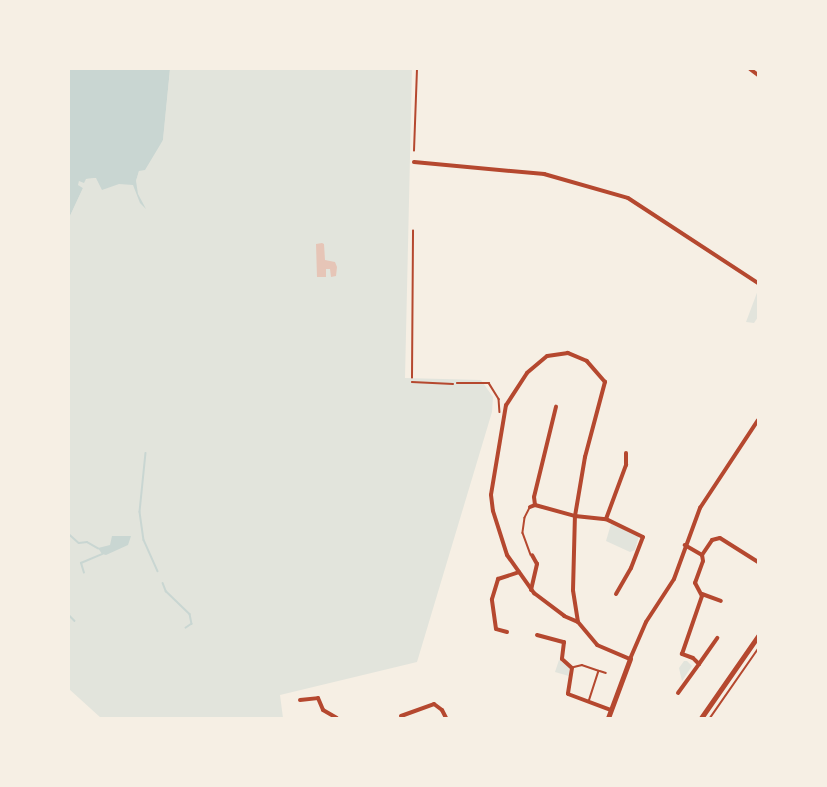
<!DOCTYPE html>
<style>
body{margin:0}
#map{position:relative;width:827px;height:787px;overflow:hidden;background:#f6efe4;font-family:"Exo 2",sans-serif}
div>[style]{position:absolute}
.green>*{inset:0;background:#e2e4dc}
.water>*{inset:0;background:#c9d6d2}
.stream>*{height:1.5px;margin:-0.75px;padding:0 0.75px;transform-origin:0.75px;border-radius:0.75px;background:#c9d6d2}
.building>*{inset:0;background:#e6c5b7}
.path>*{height:1.5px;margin:-0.75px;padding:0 0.75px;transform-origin:0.75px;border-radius:0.75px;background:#b5482f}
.service>*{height:1.5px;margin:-0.75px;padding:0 0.75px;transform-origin:0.75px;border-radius:0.75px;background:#b5482f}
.minor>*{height:4px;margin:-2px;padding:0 2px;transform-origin:2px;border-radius:2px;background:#b5482f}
.tertiary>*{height:4.5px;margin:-2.25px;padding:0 2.25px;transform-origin:2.25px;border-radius:2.25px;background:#b5482f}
.primary>*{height:5px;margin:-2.5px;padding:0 2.5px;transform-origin:2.5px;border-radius:2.5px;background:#b5482f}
span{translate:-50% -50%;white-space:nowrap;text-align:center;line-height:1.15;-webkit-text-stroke:5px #f6efe4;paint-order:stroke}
.frame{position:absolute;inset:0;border:70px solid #f6efe4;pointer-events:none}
</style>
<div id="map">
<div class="green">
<i style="clip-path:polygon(170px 69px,412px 69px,405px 378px,481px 380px,493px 397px,492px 412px,417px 662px,280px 695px,283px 718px,101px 718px,69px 689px,69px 218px,83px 188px,77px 185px,79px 180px,97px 178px,119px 184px,136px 181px,139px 171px,163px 140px)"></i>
<i style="clip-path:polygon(758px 290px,758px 317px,754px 323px,746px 322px)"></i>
<i style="clip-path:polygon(611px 524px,639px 536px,635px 550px,630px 552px,606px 541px)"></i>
<i style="clip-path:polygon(559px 660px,569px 667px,569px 676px,555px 672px)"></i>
<i style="clip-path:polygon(684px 661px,687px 661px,692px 666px,682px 681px,679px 668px)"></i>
</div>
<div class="water">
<i style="clip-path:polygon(69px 69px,170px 69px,163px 140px,145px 170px,139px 171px,136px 181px,138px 194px,146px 209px,140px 203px,133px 185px,119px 184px,102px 190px,96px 178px,86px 179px,84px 183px,79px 181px,78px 185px,83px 188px,69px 218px)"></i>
<i style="clip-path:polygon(112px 536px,131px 536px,128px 545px,106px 555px,102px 554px,98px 548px,110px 545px)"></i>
</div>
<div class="stream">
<i style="left:146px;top:453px;width:59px;rotate:95.8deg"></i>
<i style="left:140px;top:512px;width:28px;rotate:82deg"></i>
<i style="left:144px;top:540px;width:34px;rotate:66deg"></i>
<i style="left:69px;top:534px;width:13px;rotate:42deg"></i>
<i style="left:79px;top:543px;width:8px;rotate:-7deg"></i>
<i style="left:87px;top:542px;width:13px;rotate:29deg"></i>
<i style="left:84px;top:573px;width:10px;rotate:-107deg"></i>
<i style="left:81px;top:563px;width:23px;rotate:-23deg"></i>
<i style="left:163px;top:583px;width:9px;rotate:69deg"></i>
<i style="left:166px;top:591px;width:33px;rotate:44deg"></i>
<i style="left:190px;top:614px;width:10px;rotate:79deg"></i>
<i style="left:192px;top:624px;width:7px;rotate:146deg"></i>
<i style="left:69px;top:615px;width:8px;rotate:45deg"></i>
</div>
<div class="building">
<i style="clip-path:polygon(322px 243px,324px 244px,325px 260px,335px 262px,337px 267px,336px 276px,331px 277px,330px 269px,326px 269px,326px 277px,317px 277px,316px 244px)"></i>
</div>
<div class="path">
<i style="left:414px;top:151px;width:82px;rotate:-87.9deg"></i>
<i style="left:412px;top:378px;width:147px;rotate:-89.6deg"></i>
<i style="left:457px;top:383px;width:32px"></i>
<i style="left:489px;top:383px;width:19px;rotate:58deg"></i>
<i style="left:499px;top:399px;width:13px;rotate:86deg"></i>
<i style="left:710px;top:718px;width:84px;rotate:-55.2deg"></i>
</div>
<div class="service">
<i style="left:412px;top:382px;width:41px;rotate:2.8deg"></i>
<i style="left:530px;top:508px;width:11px;rotate:117deg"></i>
<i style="left:525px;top:518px;width:15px;rotate:98deg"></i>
<i style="left:523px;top:533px;width:23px;rotate:70deg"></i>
<i style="left:574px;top:667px;width:8px;rotate:-14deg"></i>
<i style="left:582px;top:665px;width:18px;rotate:19deg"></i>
<i style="left:599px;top:671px;width:32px;rotate:108deg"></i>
<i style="left:600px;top:671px;width:6px;rotate:18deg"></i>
</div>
<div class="minor">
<i style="left:750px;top:69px;width:10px;rotate:37deg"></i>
<i style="left:414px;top:162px;width:131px;rotate:5.3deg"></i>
<i style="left:544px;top:174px;width:87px;rotate:15.9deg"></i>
<i style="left:628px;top:198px;width:155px;rotate:33.2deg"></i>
<i style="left:535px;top:505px;width:41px;rotate:15.4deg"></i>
<i style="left:575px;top:516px;width:31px;rotate:6deg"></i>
<i style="left:530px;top:507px;width:5px;rotate:-22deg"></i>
<i style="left:535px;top:505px;width:8px;rotate:-97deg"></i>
<i style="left:534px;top:497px;width:93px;rotate:-76.3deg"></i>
<i style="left:702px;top:555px;width:18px;rotate:-56deg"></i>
<i style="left:712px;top:540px;width:8px;rotate:-14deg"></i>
<i style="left:720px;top:538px;width:45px;rotate:32.3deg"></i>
<i style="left:531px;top:590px;width:27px;rotate:-77deg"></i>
<i style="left:537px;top:564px;width:10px;rotate:-119deg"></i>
<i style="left:616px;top:594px;width:30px;rotate:-60deg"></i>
<i style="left:631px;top:568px;width:33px;rotate:-69deg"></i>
<i style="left:643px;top:537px;width:41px;rotate:-154.1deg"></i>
<i style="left:606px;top:519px;width:58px;rotate:-69.7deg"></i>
<i style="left:626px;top:465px;width:12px;rotate:-90deg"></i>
<i style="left:702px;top:594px;width:20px;rotate:20deg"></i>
<i style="left:578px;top:622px;width:32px;rotate:-99deg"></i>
<i style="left:573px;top:590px;width:74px;rotate:-88.5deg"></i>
<i style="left:575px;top:516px;width:60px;rotate:-80.4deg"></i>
<i style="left:585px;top:457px;width:78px;rotate:-75.1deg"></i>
<i style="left:605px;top:382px;width:28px;rotate:-131deg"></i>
<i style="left:587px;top:361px;width:21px;rotate:-157deg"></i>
<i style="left:568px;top:353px;width:21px;rotate:172deg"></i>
<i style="left:547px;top:356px;width:26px;rotate:140deg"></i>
<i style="left:527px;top:373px;width:38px;rotate:123deg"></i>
<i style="left:506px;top:405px;width:91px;rotate:99.5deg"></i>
<i style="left:491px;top:495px;width:16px;rotate:83deg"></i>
<i style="left:493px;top:511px;width:46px;rotate:72.3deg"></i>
<i style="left:507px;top:555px;width:47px;rotate:54.6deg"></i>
<i style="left:534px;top:593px;width:38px;rotate:37deg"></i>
<i style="left:564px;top:616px;width:15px;rotate:23deg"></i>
<i style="left:578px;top:622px;width:30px;rotate:50deg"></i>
<i style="left:597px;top:645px;width:36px;rotate:23deg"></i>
<i style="left:630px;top:659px;width:40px;rotate:-66.6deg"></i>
<i style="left:646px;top:622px;width:51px;rotate:-56.9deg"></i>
<i style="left:674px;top:579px;width:76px;rotate:-69.9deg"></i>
<i style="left:700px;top:508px;width:105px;rotate:-56.6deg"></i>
<i style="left:507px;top:632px;width:11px;rotate:-165deg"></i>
<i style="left:496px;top:629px;width:30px;rotate:-98deg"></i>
<i style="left:492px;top:599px;width:21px;rotate:-73deg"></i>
<i style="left:498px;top:579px;width:22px;rotate:-18deg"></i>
<i style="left:537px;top:635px;width:28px;rotate:15deg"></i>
<i style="left:564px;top:642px;width:17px;rotate:97deg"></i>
<i style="left:562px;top:659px;width:13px;rotate:42deg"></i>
<i style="left:572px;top:668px;width:26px;rotate:99deg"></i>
<i style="left:568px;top:694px;width:46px;rotate:20.4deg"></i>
<i style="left:699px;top:664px;width:32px;rotate:-55deg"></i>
<i style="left:678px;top:693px;width:36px;rotate:-54deg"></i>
<i style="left:699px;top:664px;width:8px;rotate:-135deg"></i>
<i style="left:693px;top:658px;width:12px;rotate:-160deg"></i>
<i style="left:682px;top:654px;width:61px;rotate:-71deg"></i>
<i style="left:702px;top:596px;width:15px;rotate:-118deg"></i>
<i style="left:695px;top:583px;width:23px;rotate:-70deg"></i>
<i style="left:703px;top:561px;width:6px;rotate:-99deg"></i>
<i style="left:702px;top:555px;width:20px;rotate:-150deg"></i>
<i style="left:300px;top:700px;width:18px;rotate:-6deg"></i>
<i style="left:318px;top:698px;width:13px;rotate:67deg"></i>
<i style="left:323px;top:710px;width:16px;rotate:30deg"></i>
<i style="left:401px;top:716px;width:35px;rotate:-20deg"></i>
<i style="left:434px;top:704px;width:10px;rotate:37deg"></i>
<i style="left:442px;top:710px;width:9px;rotate:63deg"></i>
</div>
<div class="tertiary">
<i style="left:608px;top:718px;width:63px;rotate:-69.6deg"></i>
</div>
<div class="primary">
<i style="left:701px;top:718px;width:100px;rotate:-55.2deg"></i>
</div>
<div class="frame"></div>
</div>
